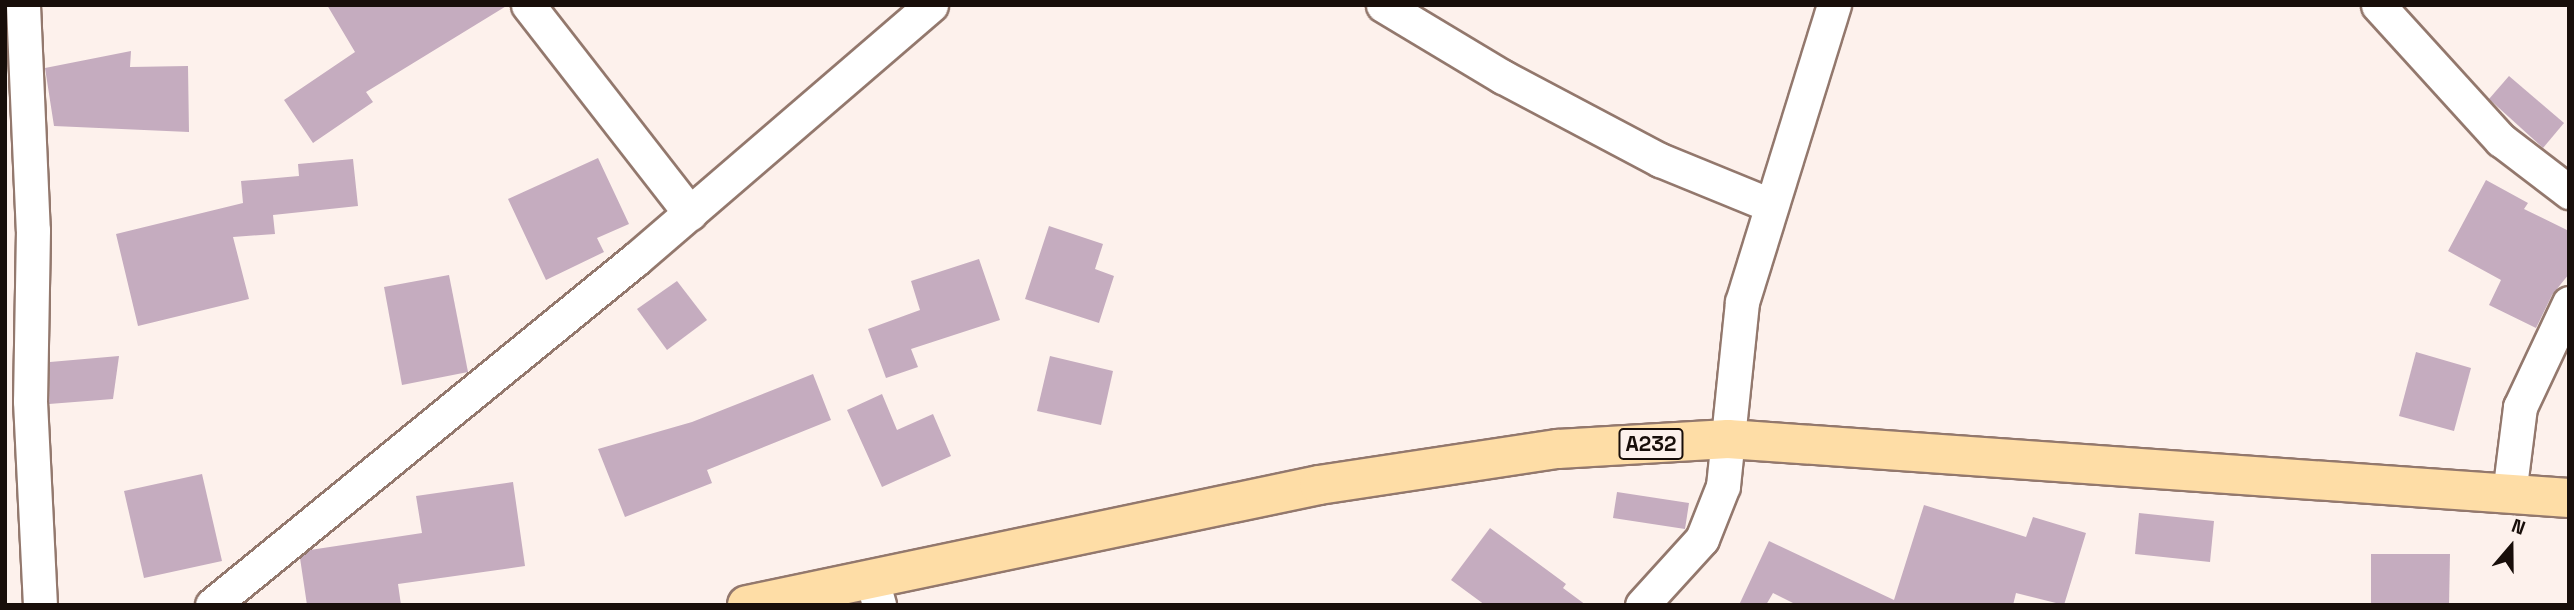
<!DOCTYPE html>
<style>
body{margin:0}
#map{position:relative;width:2574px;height:610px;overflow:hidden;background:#fdf1ec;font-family:"Space Grotesk",sans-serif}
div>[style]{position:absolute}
.building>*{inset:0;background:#c5acbf}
.roads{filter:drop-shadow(2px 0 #93786d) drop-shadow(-2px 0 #93786d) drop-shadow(0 2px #93786d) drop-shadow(0 -2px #93786d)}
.street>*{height:33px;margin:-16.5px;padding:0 16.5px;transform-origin:16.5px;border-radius:16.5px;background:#fff}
.primary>*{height:38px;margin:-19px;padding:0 19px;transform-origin:19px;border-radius:19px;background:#fedda6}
span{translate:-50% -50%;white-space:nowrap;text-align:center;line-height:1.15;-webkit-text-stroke:6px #fdf1ec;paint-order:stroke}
.shield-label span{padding:2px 5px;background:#fdf1ec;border:2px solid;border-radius:5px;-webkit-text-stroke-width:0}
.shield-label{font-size:21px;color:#180e0a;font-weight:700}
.frame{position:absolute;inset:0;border:7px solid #180e0a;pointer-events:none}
.north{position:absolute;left:2476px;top:512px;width:70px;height:70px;-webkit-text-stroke:5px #fdf1ec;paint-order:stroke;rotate:20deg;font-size:19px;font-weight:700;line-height:28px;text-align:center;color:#180e0a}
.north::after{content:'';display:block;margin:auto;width:24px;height:32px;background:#180e0a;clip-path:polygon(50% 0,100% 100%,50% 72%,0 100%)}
</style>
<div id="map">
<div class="building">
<i style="clip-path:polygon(327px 5px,508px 5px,366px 92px,373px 102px,313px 143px,284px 100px,355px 52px)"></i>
<i style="clip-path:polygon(131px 51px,130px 67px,188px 66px,189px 132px,54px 126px,45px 68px)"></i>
<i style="clip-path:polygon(2509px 76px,2564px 123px,2543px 148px,2489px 99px)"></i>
<i style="clip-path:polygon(598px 158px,629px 224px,597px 238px,604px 252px,546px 280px,508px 199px)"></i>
<i style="clip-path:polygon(353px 159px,358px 206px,273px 215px,275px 234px,233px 237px,249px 299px,138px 326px,116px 234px,243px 203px,241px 181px,299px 176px,298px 164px)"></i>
<i style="clip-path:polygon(2486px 180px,2528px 203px,2524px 209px,2569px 231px,2569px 274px,2552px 295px,2536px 328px,2489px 305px,2501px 280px,2448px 251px)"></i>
<i style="clip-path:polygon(1049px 226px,1103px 244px,1095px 269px,1114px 276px,1099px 323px,1025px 299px)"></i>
<i style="clip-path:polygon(979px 259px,1000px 320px,911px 349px,918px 367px,886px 378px,868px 329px,920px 310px,911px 281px)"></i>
<i style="clip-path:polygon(449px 275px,468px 372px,402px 385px,384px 287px)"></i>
<i style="clip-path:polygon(677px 281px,707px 320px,667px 350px,637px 309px)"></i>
<i style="clip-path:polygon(2416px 352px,2471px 368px,2454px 431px,2399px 416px)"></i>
<i style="clip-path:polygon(119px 356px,113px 399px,49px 404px,50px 362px)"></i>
<i style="clip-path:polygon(1050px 356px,1113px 371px,1101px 425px,1037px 411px)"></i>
<i style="clip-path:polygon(813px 374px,831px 420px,707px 470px,712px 483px,625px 517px,598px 449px,692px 422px)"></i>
<i style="clip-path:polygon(882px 394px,897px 430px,933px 414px,951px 456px,882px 487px,847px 410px)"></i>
<i style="clip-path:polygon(202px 474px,222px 561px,144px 578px,124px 491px)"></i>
<i style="clip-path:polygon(513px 482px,525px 566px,398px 584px,401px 605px,307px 605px,300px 558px,310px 550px,422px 533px,416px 496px)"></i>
<i style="clip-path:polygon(1617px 492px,1689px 503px,1685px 529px,1613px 518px)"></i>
<i style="clip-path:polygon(1924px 505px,2026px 537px,2033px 517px,2086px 533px,2064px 605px,2016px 593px,2013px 605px,1797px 605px,1773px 593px,1766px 605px,1739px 605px,1769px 541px,1894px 600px)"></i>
<i style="clip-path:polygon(2139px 513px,2214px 521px,2210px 562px,2135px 554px)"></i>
<i style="clip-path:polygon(1490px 528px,1566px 584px,1563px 588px,1586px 605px,1485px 605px,1451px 580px)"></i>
<i style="clip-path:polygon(2371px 554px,2450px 554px,2449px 605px,2371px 605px)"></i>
</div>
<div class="roads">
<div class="street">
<i style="left:23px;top:5px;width:225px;rotate:87.5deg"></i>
<i style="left:33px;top:230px;width:171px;rotate:91deg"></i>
<i style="left:30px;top:401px;width:204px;rotate:87.2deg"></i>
<i style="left:528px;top:5px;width:264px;rotate:52.1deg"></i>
<i style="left:1383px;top:5px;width:140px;rotate:31deg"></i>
<i style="left:1503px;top:77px;width:178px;rotate:27.9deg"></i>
<i style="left:1660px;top:160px;width:119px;rotate:22.2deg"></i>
<i style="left:2378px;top:5px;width:183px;rotate:47.7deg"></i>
<i style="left:2501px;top:140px;width:86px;rotate:37.4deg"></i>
<i style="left:2509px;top:494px;width:88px;rotate:-82.8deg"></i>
<i style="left:2520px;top:407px;width:115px;rotate:-64.8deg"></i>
<i style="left:872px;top:580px;width:26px;rotate:74deg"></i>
<i style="left:212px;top:605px;width:547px;rotate:-39.22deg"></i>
<i style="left:636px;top:259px;width:389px;rotate:-40.7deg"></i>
<i style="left:1642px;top:605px;width:89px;rotate:-47.7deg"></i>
<i style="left:1702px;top:539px;width:57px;rotate:-68.4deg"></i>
<i style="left:1723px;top:486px;width:185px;rotate:-84.1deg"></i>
<i style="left:1742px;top:302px;width:311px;rotate:-72.8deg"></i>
</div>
<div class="primary">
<i style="left:747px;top:605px;width:584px;rotate:-11.85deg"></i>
<i style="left:1319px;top:485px;width:242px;rotate:-8.6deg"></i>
<i style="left:1558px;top:449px;width:170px;rotate:-3.4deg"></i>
<i style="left:1728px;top:439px;width:843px;rotate:4.01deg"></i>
</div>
</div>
<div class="shield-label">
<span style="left:1651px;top:444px">A232</span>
</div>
<div class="frame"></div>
<div class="north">N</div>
</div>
